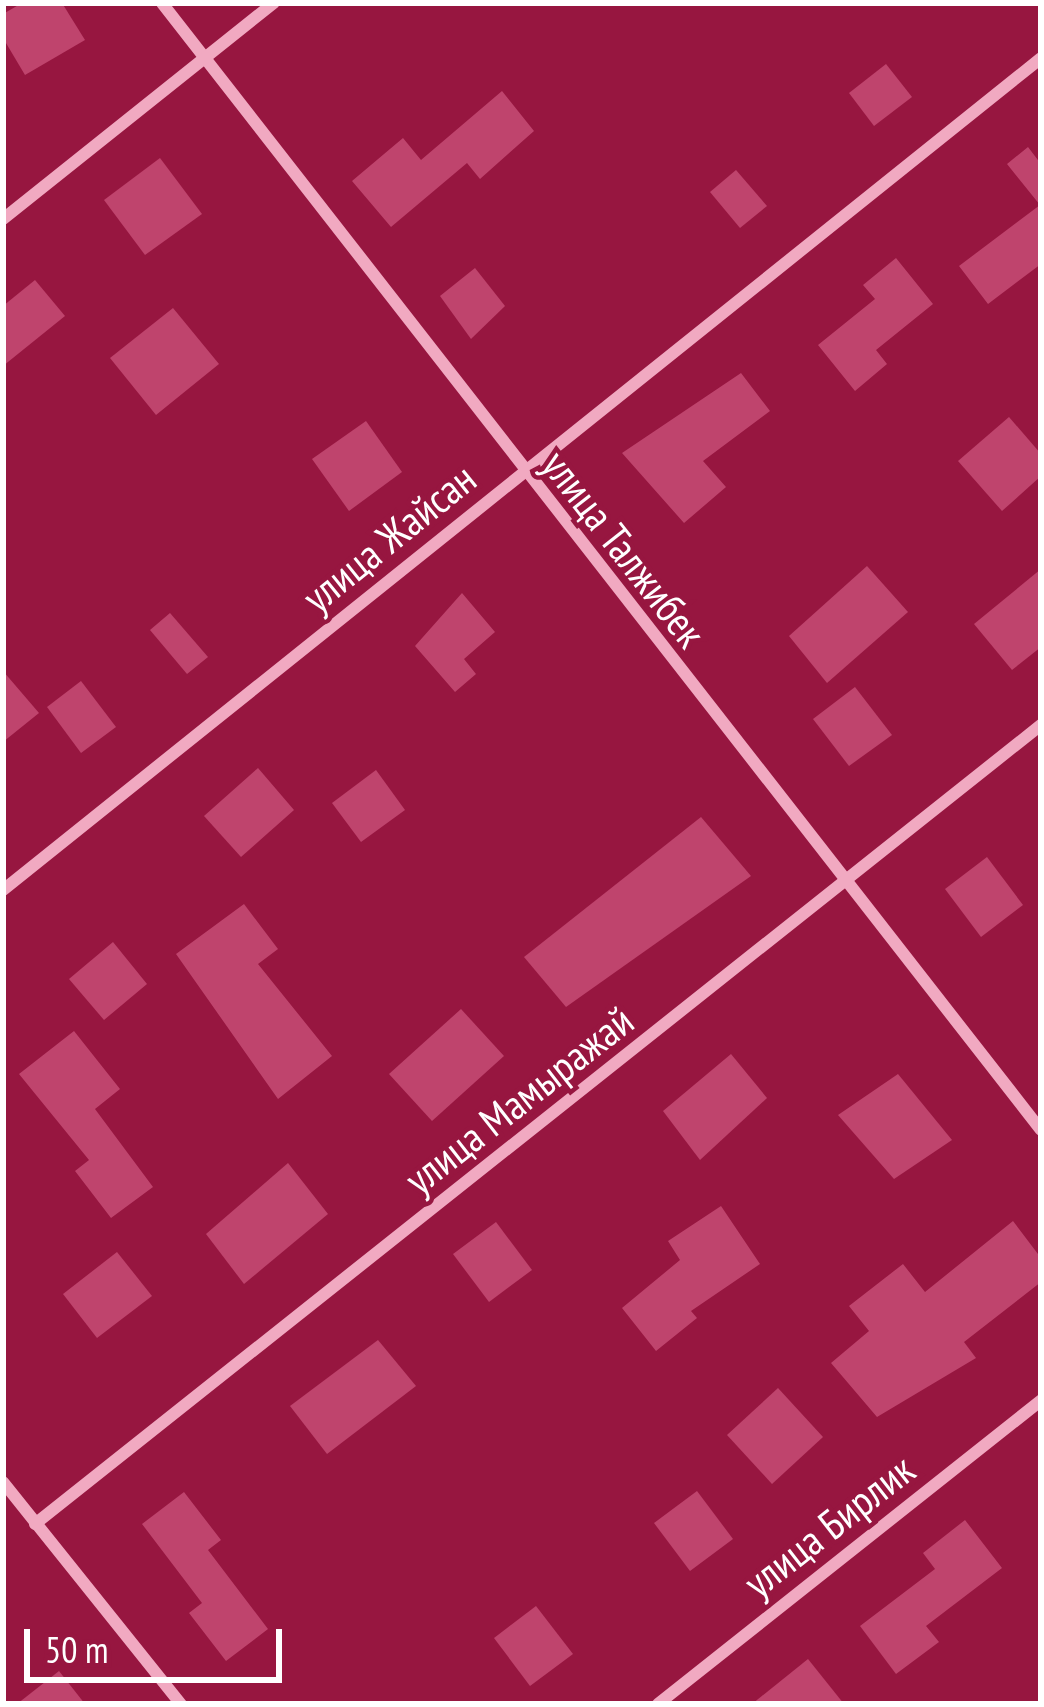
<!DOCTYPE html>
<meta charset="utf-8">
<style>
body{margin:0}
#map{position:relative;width:1044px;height:1707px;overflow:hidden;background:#971640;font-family:"PT Sans Narrow",sans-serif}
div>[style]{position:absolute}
.building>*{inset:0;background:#bf446d}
.minor>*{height:12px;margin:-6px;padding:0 6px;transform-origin:6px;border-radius:6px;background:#f1a9c1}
span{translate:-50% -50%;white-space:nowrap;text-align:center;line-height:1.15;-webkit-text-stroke:9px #971640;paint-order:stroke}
.street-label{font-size:42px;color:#fff}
.frame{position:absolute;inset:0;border:6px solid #fff;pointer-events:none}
.scale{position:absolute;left:24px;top:1629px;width:258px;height:54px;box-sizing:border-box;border:6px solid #fff;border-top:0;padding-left:15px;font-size:36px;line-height:42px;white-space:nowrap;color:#fff;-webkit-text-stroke:9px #971640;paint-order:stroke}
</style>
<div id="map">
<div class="building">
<i style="clip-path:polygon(22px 3px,62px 3px,85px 40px,25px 75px,3px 38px,3px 14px)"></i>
<i style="clip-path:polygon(886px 64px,912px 97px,874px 126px,849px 93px)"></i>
<i style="clip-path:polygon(502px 91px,534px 131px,480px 179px,467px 163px,391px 227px,352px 181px,403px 138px,421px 160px)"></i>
<i style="clip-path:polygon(1028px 147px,1041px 164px,1041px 264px,988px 304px,959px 266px,1040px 205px,1007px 164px)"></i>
<i style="clip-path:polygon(160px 158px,202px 214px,145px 255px,104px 200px)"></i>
<i style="clip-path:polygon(736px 170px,767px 206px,740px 228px,710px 192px)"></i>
<i style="clip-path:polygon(896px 258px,933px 304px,876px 350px,887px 364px,855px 391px,818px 345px,875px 299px,863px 285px)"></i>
<i style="clip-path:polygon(475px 268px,505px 306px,471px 339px,440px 296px)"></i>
<i style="clip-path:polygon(35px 280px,65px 316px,3px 366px,3px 306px)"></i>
<i style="clip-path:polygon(173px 308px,219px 364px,156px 415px,110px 358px)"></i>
<i style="clip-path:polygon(741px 373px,770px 411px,703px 461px,726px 487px,684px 523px,622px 453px)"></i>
<i style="clip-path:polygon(1009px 417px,1041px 454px,1041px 476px,1002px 511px,958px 461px)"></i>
<i style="clip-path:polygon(366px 421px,402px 472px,349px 511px,312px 459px)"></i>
<i style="clip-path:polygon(867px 566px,908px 612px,827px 683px,789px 636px)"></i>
<i style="clip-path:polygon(1041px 569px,1041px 647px,1012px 670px,974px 624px)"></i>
<i style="clip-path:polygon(462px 593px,495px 632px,464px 659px,476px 674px,455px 692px,415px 646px)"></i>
<i style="clip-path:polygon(170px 613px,208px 657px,187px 674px,150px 630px)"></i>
<i style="clip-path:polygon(3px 671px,39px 713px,3px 742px)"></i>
<i style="clip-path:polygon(81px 681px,116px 727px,81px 753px,47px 707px)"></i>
<i style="clip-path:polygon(855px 687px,892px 735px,849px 766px,813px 719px)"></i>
<i style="clip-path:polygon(258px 768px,294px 810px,241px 857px,204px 816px)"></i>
<i style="clip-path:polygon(376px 770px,405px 810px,361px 842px,332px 803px)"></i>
<i style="clip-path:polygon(701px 817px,751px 876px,566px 1007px,524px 957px)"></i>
<i style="clip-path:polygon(987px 857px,1023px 905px,981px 937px,945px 889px)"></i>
<i style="clip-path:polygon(244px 904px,278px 949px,258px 964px,332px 1056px,278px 1099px,176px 954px)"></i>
<i style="clip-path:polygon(113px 942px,147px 984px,104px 1020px,69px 979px)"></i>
<i style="clip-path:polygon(461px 1009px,504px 1056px,432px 1121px,389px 1074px)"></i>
<i style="clip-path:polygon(74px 1031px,120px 1089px,95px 1109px,153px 1187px,111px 1218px,75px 1171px,89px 1160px,19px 1074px)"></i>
<i style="clip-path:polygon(731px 1054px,767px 1098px,700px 1160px,663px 1111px)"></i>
<i style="clip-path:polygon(898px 1074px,952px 1140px,894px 1179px,838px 1115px)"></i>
<i style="clip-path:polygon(288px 1163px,328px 1214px,244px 1284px,206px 1234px)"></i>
<i style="clip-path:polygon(721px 1206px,760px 1264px,691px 1311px,697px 1318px,656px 1351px,622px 1308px,680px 1260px,668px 1241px)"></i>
<i style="clip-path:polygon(1013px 1221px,1041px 1258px,1041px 1282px,964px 1342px,976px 1358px,877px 1417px,831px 1363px,869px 1331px,849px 1306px,903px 1264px,925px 1292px)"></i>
<i style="clip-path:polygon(496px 1222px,532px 1270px,489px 1302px,453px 1254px)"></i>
<i style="clip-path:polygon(117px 1252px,152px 1296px,97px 1338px,63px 1294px)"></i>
<i style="clip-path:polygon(378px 1340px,416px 1386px,327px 1454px,290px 1406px)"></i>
<i style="clip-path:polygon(778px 1388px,823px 1437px,772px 1484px,727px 1435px)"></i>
<i style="clip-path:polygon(697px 1491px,733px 1539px,690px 1571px,654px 1523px)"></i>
<i style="clip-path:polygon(184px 1492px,221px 1540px,208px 1550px,268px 1629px,226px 1661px,189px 1613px,202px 1603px,142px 1524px)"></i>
<i style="clip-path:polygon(965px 1520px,1002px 1568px,926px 1626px,939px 1642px,896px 1674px,860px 1626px,935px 1569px,923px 1553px)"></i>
<i style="clip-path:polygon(536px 1606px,573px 1654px,530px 1686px,494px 1638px)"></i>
<i style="clip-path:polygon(808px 1659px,844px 1704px,752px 1704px)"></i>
<i style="clip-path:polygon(59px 1671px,85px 1704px,17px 1704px)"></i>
</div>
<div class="minor">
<i style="left:162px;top:3px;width:1429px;rotate:52.05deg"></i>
<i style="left:3px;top:219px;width:347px;rotate:-38.6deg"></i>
<i style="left:3px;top:890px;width:1330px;rotate:-38.71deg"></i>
<i style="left:3px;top:1482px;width:285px;rotate:51.3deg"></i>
<i style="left:35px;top:1524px;width:1285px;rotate:-38.46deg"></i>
<i style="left:658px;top:1704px;width:489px;rotate:-38.4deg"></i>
</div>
<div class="street-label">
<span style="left:389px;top:538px;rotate:-39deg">улица Жайсан</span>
<span style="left:624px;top:549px;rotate:52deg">улица Талжибек</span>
<span style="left:519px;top:1100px;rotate:-38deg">улица Мамыражай</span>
<span style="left:829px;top:1526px;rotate:-38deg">улица Бирлик</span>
</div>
<div class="frame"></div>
<div class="scale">50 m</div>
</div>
